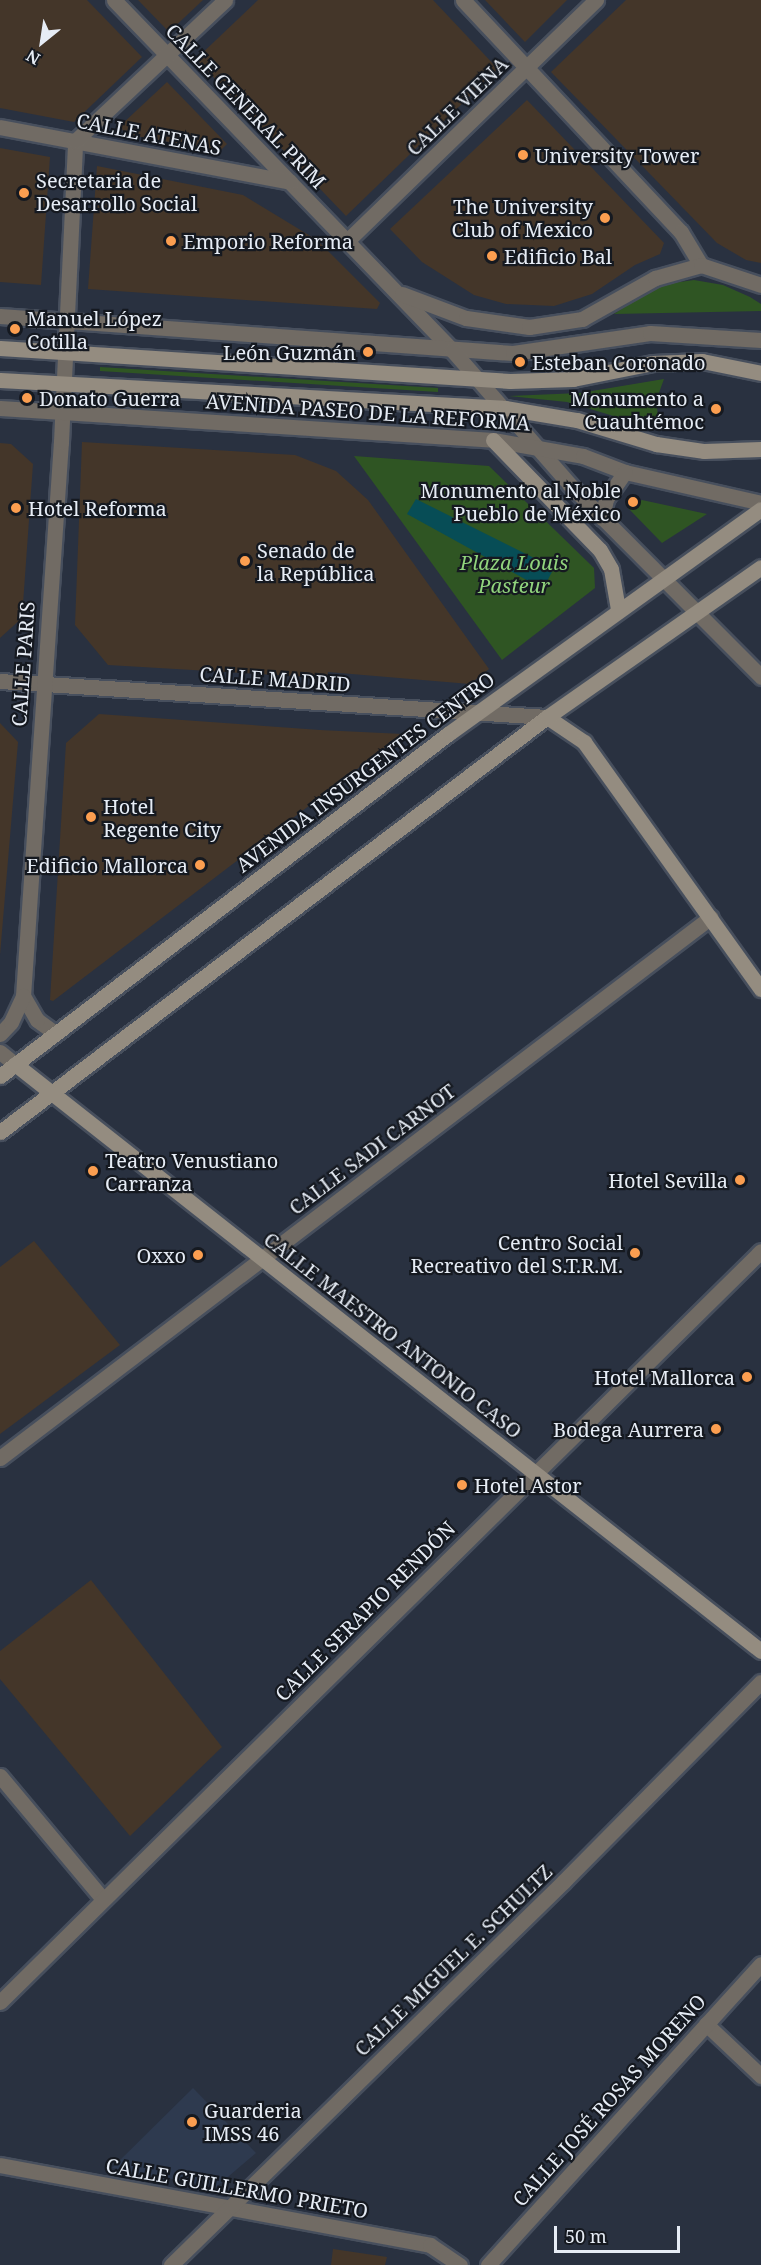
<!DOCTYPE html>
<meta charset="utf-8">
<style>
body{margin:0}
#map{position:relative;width:761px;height:2265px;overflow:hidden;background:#293140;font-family:"Noto Serif",serif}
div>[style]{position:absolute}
.commercial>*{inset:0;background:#443629}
.built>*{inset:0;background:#2e3a4f}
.green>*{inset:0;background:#2f5523}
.water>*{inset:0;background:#074d56}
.roads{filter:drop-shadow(2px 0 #474f5d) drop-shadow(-2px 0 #474f5d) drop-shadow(0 2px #474f5d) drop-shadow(0 -2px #474f5d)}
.minor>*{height:15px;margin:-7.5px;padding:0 7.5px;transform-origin:7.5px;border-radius:7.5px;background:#716b64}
.tertiary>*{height:15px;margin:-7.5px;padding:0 7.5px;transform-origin:7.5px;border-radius:7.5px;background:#716b64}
.secondary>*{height:15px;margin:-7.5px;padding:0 7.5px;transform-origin:7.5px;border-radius:7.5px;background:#948c80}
.dots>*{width:16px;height:16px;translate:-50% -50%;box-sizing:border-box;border:3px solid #151920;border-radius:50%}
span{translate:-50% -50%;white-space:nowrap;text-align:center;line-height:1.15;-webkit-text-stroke:4.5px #151920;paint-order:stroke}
.street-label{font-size:20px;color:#e6ecf5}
.poi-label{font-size:20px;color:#e6ecf5}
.left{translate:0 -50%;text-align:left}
.right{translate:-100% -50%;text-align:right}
.park-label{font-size:20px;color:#91d47d;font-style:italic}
.north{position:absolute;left:12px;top:12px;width:60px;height:60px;-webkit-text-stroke:4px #151920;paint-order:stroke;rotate:210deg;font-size:16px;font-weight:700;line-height:24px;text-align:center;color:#e6ecf5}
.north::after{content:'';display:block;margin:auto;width:21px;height:27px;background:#e6ecf5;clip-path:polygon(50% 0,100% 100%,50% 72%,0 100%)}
.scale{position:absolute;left:554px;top:2226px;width:126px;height:27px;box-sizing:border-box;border:3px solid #e6ecf5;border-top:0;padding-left:8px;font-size:18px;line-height:21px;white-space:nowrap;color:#e6ecf5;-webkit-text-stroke:4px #151920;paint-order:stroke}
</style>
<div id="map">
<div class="commercial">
<i style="clip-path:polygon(0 0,87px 0,142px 57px,74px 122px,0 108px)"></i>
<i style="clip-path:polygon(138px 0,203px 0,169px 32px)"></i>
<i style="clip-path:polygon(258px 0,433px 0,498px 69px,346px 216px,196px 59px)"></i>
<i style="clip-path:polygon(485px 0,567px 0,525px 42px)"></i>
<i style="clip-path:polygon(626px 0,761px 0,761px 263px,746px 260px,717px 243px,551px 72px)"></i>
<i style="clip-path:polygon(167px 82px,227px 144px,220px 151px,124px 134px,121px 125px)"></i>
<i style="clip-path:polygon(527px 100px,664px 243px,660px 254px,635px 265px,592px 294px,554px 306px,506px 304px,474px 295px,422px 262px,390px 229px)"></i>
<i style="clip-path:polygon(0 148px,50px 157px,41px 285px,0 282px)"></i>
<i style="clip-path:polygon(97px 166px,243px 195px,317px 240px,380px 303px,377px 309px,88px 289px)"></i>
<i style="clip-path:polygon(82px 442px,295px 455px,336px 471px,368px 500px,489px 669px,470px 684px,328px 672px,327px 678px,108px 665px,75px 625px)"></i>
<i style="clip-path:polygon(0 443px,11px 444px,33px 464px,22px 618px,0 638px)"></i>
<i style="clip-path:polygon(99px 714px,320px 730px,403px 734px,53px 1001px,50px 1000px,66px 743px)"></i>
<i style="clip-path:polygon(0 723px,18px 742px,0 955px)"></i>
<i style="clip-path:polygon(34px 1241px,120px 1345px,0 1434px,0 1267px)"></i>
<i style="clip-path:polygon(91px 1580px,222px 1747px,130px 1836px,0 1679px,0 1651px)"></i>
<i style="clip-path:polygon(333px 2249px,387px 2257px,385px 2265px,331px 2265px)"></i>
</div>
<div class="built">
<i style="clip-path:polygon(193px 2088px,256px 2153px,216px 2187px,112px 2168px)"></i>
</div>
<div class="green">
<i style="clip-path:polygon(694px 280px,723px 285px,750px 297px,761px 304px,761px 311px,614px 314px,659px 285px)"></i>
<i style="clip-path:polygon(100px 367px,438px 388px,438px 392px,100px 371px)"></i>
<i style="clip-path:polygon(664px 379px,656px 401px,660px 430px,567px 402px,509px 396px,580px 393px)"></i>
<i style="clip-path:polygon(354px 456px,489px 466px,594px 568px,595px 588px,502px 660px)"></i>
<i style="clip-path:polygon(642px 500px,707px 514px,662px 543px,628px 508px)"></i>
</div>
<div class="water">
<i style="clip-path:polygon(416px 499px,554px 568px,543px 589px,407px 514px)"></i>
</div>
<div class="roads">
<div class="minor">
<i style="left:114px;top:0;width:487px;rotate:46deg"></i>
<i style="left:463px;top:0;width:318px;rotate:46.8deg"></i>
<i style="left:681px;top:232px;width:39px;rotate:59deg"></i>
<i style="left:0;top:127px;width:295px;rotate:10.7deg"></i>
<i style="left:347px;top:241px;width:347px;rotate:-44.1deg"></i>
<i style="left:402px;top:294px;width:68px;rotate:20.6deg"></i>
<i style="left:466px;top:318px;width:64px;rotate:8.1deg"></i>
<i style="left:529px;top:327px;width:54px;rotate:-8.6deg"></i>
<i style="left:582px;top:319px;width:84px;rotate:-29.3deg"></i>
<i style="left:655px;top:278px;width:48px;rotate:-15.8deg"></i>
<i style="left:701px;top:265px;width:63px;rotate:18.4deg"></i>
<i style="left:0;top:681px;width:548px;rotate:3.77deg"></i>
<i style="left:55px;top:1033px;width:22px;rotate:-144deg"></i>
<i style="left:37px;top:1020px;width:28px;rotate:-120deg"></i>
<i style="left:23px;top:996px;width:555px;rotate:-86.08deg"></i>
<i style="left:61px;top:442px;width:301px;rotate:-87.3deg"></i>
<i style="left:75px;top:141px;width:206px;rotate:-43.2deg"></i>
<i style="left:0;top:1458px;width:893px;rotate:-37.27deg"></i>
<i style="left:0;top:1776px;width:160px;rotate:50.1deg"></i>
<i style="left:0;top:2002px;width:1069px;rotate:-44.62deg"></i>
<i style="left:706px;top:2024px;width:76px;rotate:43.4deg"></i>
<i style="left:0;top:2165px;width:437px;rotate:10.5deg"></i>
<i style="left:430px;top:2245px;width:36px;rotate:34deg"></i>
<i style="left:171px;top:2265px;width:549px;rotate:-44.34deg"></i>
<i style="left:564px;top:1881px;width:280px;rotate:-45.3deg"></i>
<i style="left:488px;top:2265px;width:406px;rotate:-47.8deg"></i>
</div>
<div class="tertiary">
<i style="left:0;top:316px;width:514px;rotate:4.13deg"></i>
<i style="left:513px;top:353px;width:138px;rotate:-8.3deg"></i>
<i style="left:650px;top:333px;width:111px;rotate:3.6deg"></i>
<i style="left:452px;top:350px;width:179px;rotate:48.8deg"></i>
<i style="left:570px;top:485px;width:271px;rotate:45.1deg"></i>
<i style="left:0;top:408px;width:494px;rotate:3.7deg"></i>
<i style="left:493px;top:440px;width:91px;rotate:10.1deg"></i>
<i style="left:583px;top:456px;width:45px;rotate:20.9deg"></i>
<i style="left:625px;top:472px;width:139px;rotate:12.8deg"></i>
<i style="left:602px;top:518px;width:19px;rotate:-78deg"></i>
<i style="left:606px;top:499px;width:33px;rotate:-55deg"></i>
<i style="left:0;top:1034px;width:16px;rotate:-47deg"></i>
<i style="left:11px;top:1022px;width:29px;rotate:-65deg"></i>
<i style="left:0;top:1052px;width:19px;rotate:39deg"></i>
</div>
<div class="secondary">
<i style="left:0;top:348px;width:511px;rotate:3.7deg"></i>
<i style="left:510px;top:381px;width:63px;rotate:-1.8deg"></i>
<i style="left:573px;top:379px;width:82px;rotate:-11.3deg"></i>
<i style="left:653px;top:363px;width:49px;rotate:-2.3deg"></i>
<i style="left:702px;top:361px;width:60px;rotate:11.5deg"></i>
<i style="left:0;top:380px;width:506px;rotate:3.17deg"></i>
<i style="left:505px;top:408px;width:73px;rotate:9.5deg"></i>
<i style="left:577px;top:420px;width:83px;rotate:16.9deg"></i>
<i style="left:656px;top:444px;width:49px;rotate:8.3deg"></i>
<i style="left:704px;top:451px;width:57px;rotate:-2deg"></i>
<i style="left:493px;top:440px;width:153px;rotate:45.8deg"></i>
<i style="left:600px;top:550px;width:22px;rotate:60deg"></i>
<i style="left:611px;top:569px;width:41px;rotate:80.1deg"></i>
<i style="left:547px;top:717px;width:45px;rotate:34deg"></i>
<i style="left:584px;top:742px;width:304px;rotate:54.4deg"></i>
<i style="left:15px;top:1064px;width:949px;rotate:38.2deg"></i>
<i style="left:0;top:1076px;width:564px;rotate:-37.36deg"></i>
<i style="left:448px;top:734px;width:385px;rotate:-35.7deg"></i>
<i style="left:0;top:1132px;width:687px;rotate:-37.19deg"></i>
<i style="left:547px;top:717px;width:261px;rotate:-35deg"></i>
</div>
</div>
<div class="dots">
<i style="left:523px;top:155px;background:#fb9e50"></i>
<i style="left:24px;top:193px;background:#fb9e50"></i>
<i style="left:605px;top:218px;background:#fb9e50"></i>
<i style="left:171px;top:241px;background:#fb9e50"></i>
<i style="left:492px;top:256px;background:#fb9e50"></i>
<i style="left:15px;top:329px;background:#fb9e50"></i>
<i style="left:368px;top:352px;background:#fb9e50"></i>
<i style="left:520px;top:362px;background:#fb9e50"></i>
<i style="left:27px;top:398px;background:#fb9e50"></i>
<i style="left:716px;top:409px;background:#fb9e50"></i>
<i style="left:633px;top:502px;background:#fb9e50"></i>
<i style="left:16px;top:508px;background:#fb9e50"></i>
<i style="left:245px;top:561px;background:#fb9e50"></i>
<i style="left:91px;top:817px;background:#fb9e50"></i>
<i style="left:200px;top:865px;background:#fb9e50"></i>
<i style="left:93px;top:1171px;background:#fb9e50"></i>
<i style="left:740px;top:1180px;background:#fb9e50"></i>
<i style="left:635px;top:1253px;background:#fb9e50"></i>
<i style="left:198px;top:1255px;background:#fb9e50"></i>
<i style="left:747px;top:1377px;background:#fb9e50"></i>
<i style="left:716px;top:1429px;background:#fb9e50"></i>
<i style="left:462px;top:1485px;background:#fb9e50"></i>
<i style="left:192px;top:2122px;background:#fb9e50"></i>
</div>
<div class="street-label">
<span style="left:246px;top:106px;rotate:46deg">CALLE GENERAL PRIM</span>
<span style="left:457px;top:106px;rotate:-44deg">CALLE VIENA</span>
<span style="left:149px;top:134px;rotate:11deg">CALLE ATENAS</span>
<span style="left:368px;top:412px;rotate:4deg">AVENIDA PASEO DE LA REFORMA</span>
<span style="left:23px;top:664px;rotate:-86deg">CALLE PARIS</span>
<span style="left:275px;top:679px;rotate:4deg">CALLE MADRID</span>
<span style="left:365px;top:772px;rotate:-37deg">AVENIDA INSURGENTES CENTRO</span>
<span style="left:372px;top:1149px;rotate:-37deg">CALLE SADI CARNOT</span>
<span style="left:393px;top:1335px;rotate:38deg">CALLE MAESTRO ANTONIO CASO</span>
<span style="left:365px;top:1611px;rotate:-45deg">CALLE SERAPIO RENDÓN</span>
<span style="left:453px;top:1960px;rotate:-44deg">CALLE MIGUEL E. SCHULTZ</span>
<span style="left:609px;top:2100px;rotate:-48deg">CALLE JOSÉ ROSAS MORENO</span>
<span style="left:237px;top:2188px;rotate:10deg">CALLE GUILLERMO PRIETO</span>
</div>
<div class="poi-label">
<span class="left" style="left:535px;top:155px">University Tower</span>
<span class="left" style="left:36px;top:192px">Secretaria de<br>Desarrollo Social</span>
<span class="right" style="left:593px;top:218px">The University<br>Club of Mexico</span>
<span class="left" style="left:183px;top:241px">Emporio Reforma</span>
<span class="left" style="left:504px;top:256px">Edificio Bal</span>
<span class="left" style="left:27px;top:330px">Manuel López<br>Cotilla</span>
<span class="right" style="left:356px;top:352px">León Guzmán</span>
<span class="left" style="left:532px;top:362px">Esteban Coronado</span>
<span class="left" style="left:39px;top:398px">Donato Guerra</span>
<span class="right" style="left:704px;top:410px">Monumento a<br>Cuauhtémoc</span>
<span class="right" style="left:621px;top:502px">Monumento al Noble<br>Pueblo de México</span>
<span class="left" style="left:28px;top:508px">Hotel Reforma</span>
<span class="left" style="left:257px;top:562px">Senado de<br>la República</span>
<span class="left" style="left:103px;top:818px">Hotel<br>Regente City</span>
<span class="right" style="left:188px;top:865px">Edificio Mallorca</span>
<span class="left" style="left:105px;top:1172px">Teatro Venustiano<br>Carranza</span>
<span class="right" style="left:728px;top:1180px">Hotel Sevilla</span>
<span class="right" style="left:623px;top:1254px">Centro Social<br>Recreativo del S.T.R.M.</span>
<span class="right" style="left:186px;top:1255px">Oxxo</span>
<span class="right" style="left:735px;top:1377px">Hotel Mallorca</span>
<span class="right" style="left:704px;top:1429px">Bodega Aurrera</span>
<span class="left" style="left:474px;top:1485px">Hotel Astor</span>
<span class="left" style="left:204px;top:2122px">Guarderia<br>IMSS 46</span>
</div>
<div class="park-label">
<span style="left:514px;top:574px">Plaza Louis<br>Pasteur</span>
</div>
<div class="north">N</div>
<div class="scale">50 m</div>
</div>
